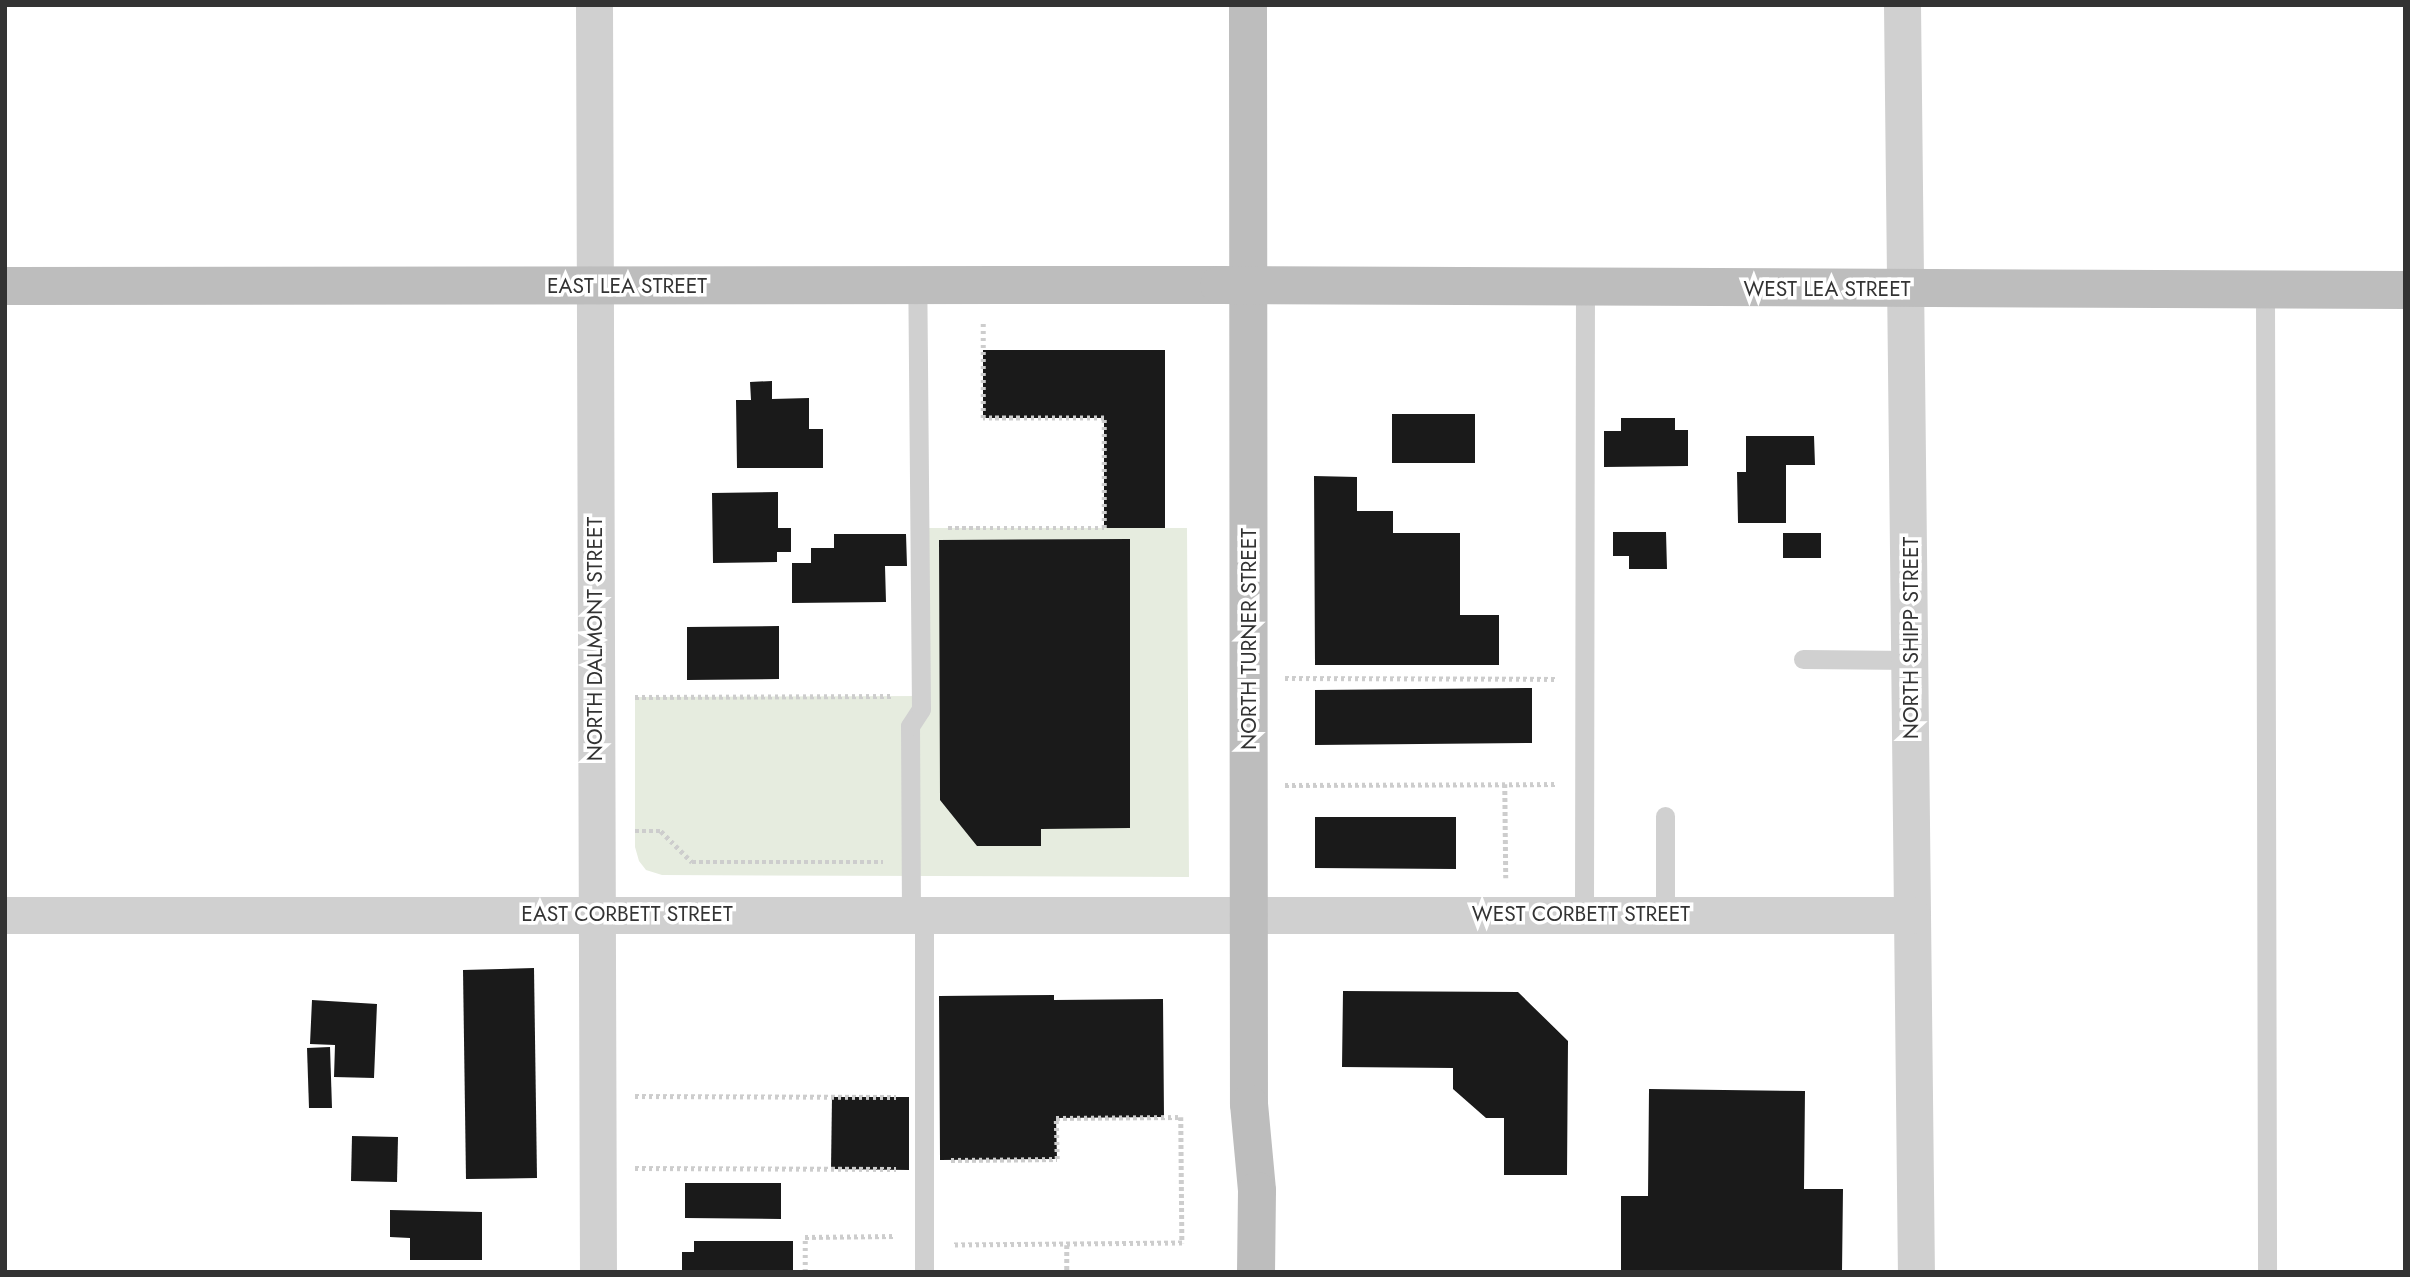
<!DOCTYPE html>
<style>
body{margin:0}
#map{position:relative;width:2410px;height:1277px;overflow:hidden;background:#fff;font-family:Jost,sans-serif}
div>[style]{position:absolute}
.green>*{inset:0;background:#e6ecdf}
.building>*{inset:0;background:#1a1a1a}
.path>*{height:4.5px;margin-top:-2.25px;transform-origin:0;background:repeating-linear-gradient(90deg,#cdcdcd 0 3.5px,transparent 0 7px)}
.lane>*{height:19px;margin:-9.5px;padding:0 9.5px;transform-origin:9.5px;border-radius:9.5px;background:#d0d0d0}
.street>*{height:37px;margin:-18.5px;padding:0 18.5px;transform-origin:18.5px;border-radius:18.5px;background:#d0d0d0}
.secondary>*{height:38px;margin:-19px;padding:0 19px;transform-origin:19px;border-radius:19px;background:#bdbdbd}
span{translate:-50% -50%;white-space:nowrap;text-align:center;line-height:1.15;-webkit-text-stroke:7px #fff;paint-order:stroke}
.street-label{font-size:21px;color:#333}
.frame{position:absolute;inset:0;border:7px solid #333;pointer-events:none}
</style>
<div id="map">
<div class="green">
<i style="clip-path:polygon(928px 528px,1187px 528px,1189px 877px,662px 875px,646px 870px,639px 861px,635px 847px,635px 697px,928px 696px)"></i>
</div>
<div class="building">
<i style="clip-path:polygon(983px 350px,1165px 350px,1165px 528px,1104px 528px,1104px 418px,983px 418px)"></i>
<i style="clip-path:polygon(772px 381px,772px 399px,809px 398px,809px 429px,823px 429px,823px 468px,737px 468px,736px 400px,751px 400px,750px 382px)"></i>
<i style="clip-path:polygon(1392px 414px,1475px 414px,1475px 463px,1392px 463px)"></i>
<i style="clip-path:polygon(1621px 418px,1675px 418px,1675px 430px,1688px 430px,1688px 466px,1604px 467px,1604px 431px,1621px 431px)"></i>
<i style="clip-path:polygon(1746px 436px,1814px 436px,1815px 465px,1786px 465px,1786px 523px,1738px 523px,1737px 472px,1746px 472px)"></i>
<i style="clip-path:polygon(1314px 476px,1357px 477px,1357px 511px,1393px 511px,1393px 533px,1460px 533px,1460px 615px,1499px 615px,1499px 665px,1315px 665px)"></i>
<i style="clip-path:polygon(778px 492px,778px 528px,791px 528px,791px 552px,777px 552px,777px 562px,713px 563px,712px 493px)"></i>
<i style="clip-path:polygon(1613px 532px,1666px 532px,1667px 569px,1629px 569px,1629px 556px,1613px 556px)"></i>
<i style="clip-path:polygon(1783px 533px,1821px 533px,1821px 558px,1783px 558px)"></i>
<i style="clip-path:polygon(834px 534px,906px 534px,907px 566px,885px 566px,886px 602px,792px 603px,792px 563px,811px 563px,811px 548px,834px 548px)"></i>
<i style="clip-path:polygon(1130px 539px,1130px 828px,1041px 829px,1041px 846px,977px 846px,940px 800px,939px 540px)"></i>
<i style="clip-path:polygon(779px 626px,779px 679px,687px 680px,687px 627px)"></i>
<i style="clip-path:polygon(1532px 688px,1532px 743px,1315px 745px,1315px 690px)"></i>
<i style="clip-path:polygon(1315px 817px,1456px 817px,1456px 869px,1315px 868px)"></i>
<i style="clip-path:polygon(534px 968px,537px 1178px,466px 1179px,463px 970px)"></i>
<i style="clip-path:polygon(1343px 991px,1518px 992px,1568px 1041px,1567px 1175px,1504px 1175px,1504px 1118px,1486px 1118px,1453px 1089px,1453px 1068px,1342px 1067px)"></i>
<i style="clip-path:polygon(1054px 995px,1054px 1000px,1163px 999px,1164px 1117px,1056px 1118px,1057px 1159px,940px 1160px,939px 996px)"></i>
<i style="clip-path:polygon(312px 1000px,377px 1004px,374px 1078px,334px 1077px,335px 1045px,310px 1044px)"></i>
<i style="clip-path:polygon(330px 1047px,332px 1108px,309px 1108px,307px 1048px)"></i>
<i style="clip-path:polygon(1649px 1089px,1805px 1091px,1804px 1189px,1843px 1189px,1842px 1272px,1621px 1272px,1621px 1196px,1648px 1196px)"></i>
<i style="clip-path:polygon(832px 1097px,909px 1097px,909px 1170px,831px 1169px)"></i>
<i style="clip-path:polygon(352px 1136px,398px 1137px,397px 1182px,351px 1181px)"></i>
<i style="clip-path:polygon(685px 1183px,781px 1183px,781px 1219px,685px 1218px)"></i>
<i style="clip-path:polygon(390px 1210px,482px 1212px,482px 1260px,410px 1260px,410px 1238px,390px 1237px)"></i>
<i style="clip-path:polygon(694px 1241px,793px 1241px,793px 1272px,682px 1272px,682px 1252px,694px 1252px)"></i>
</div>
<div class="path">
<i style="left:948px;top:528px;width:156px"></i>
<i style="left:1104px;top:528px;width:110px;rotate:-90deg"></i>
<i style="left:1104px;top:418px;width:121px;rotate:180deg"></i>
<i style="left:983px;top:418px;width:95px;rotate:-90deg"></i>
<i style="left:1285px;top:678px;width:271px;rotate:0.2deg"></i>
<i style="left:635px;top:697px;width:258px;rotate:-0.2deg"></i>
<i style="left:1505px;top:784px;width:94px;rotate:89.4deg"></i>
<i style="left:1285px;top:785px;width:271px;rotate:-0.2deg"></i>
<i style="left:635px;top:831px;width:26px"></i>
<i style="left:661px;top:831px;width:44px;rotate:45deg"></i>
<i style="left:692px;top:862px;width:191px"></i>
<i style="left:635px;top:1096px;width:261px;rotate:0.2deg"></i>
<i style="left:951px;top:1160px;width:106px;rotate:-0.5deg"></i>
<i style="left:1057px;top:1159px;width:41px;rotate:-91.4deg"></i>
<i style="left:1056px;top:1118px;width:125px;rotate:-0.5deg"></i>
<i style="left:1181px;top:1117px;width:126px;rotate:89.5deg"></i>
<i style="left:1182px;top:1243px;width:231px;rotate:179.5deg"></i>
<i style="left:635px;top:1168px;width:261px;rotate:0.2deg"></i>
<i style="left:1067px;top:1245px;width:27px;rotate:90deg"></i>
<i style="left:805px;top:1272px;width:35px;rotate:-90deg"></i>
<i style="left:805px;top:1237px;width:90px;rotate:-0.6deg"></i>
</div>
<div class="lane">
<i style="left:2265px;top:290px;width:982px;rotate:89.88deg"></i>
<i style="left:1803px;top:659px;width:108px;rotate:0.5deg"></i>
<i style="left:1665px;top:816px;width:98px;rotate:90deg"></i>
<i style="left:1584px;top:914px;width:626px;rotate:-89.91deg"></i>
<i style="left:911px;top:915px;width:189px;rotate:-90.3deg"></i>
<i style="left:910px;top:726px;width:20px;rotate:-57deg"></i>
<i style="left:921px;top:709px;width:423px;rotate:-90.5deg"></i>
<i style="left:924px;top:915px;width:357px;rotate:90deg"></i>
</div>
<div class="street">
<i style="left:594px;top:5px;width:1267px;rotate:89.82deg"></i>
<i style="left:1902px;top:5px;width:1267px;rotate:89.37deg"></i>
<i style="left:5px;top:915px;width:1907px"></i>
</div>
<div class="secondary">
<i style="left:1248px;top:5px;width:1099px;rotate:89.95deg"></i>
<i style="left:1249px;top:1104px;width:87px;rotate:84.7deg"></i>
<i style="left:1257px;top:1191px;width:81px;rotate:90.7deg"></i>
<i style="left:5px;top:286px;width:1214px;rotate:-0.05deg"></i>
<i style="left:1219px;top:285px;width:1186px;rotate:0.24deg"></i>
</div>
<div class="street-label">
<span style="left:627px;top:286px">EAST LEA STREET</span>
<span style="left:1827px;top:289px">WEST LEA STREET</span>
<span style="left:1911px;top:638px;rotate:-90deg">NORTH SHIPP STREET</span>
<span style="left:595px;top:639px;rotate:-90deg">NORTH DALMONT STREET</span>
<span style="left:1249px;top:639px;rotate:-90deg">NORTH TURNER STREET</span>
<span style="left:627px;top:914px">EAST CORBETT STREET</span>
<span style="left:1581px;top:914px">WEST CORBETT STREET</span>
</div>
<div class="frame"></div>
</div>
